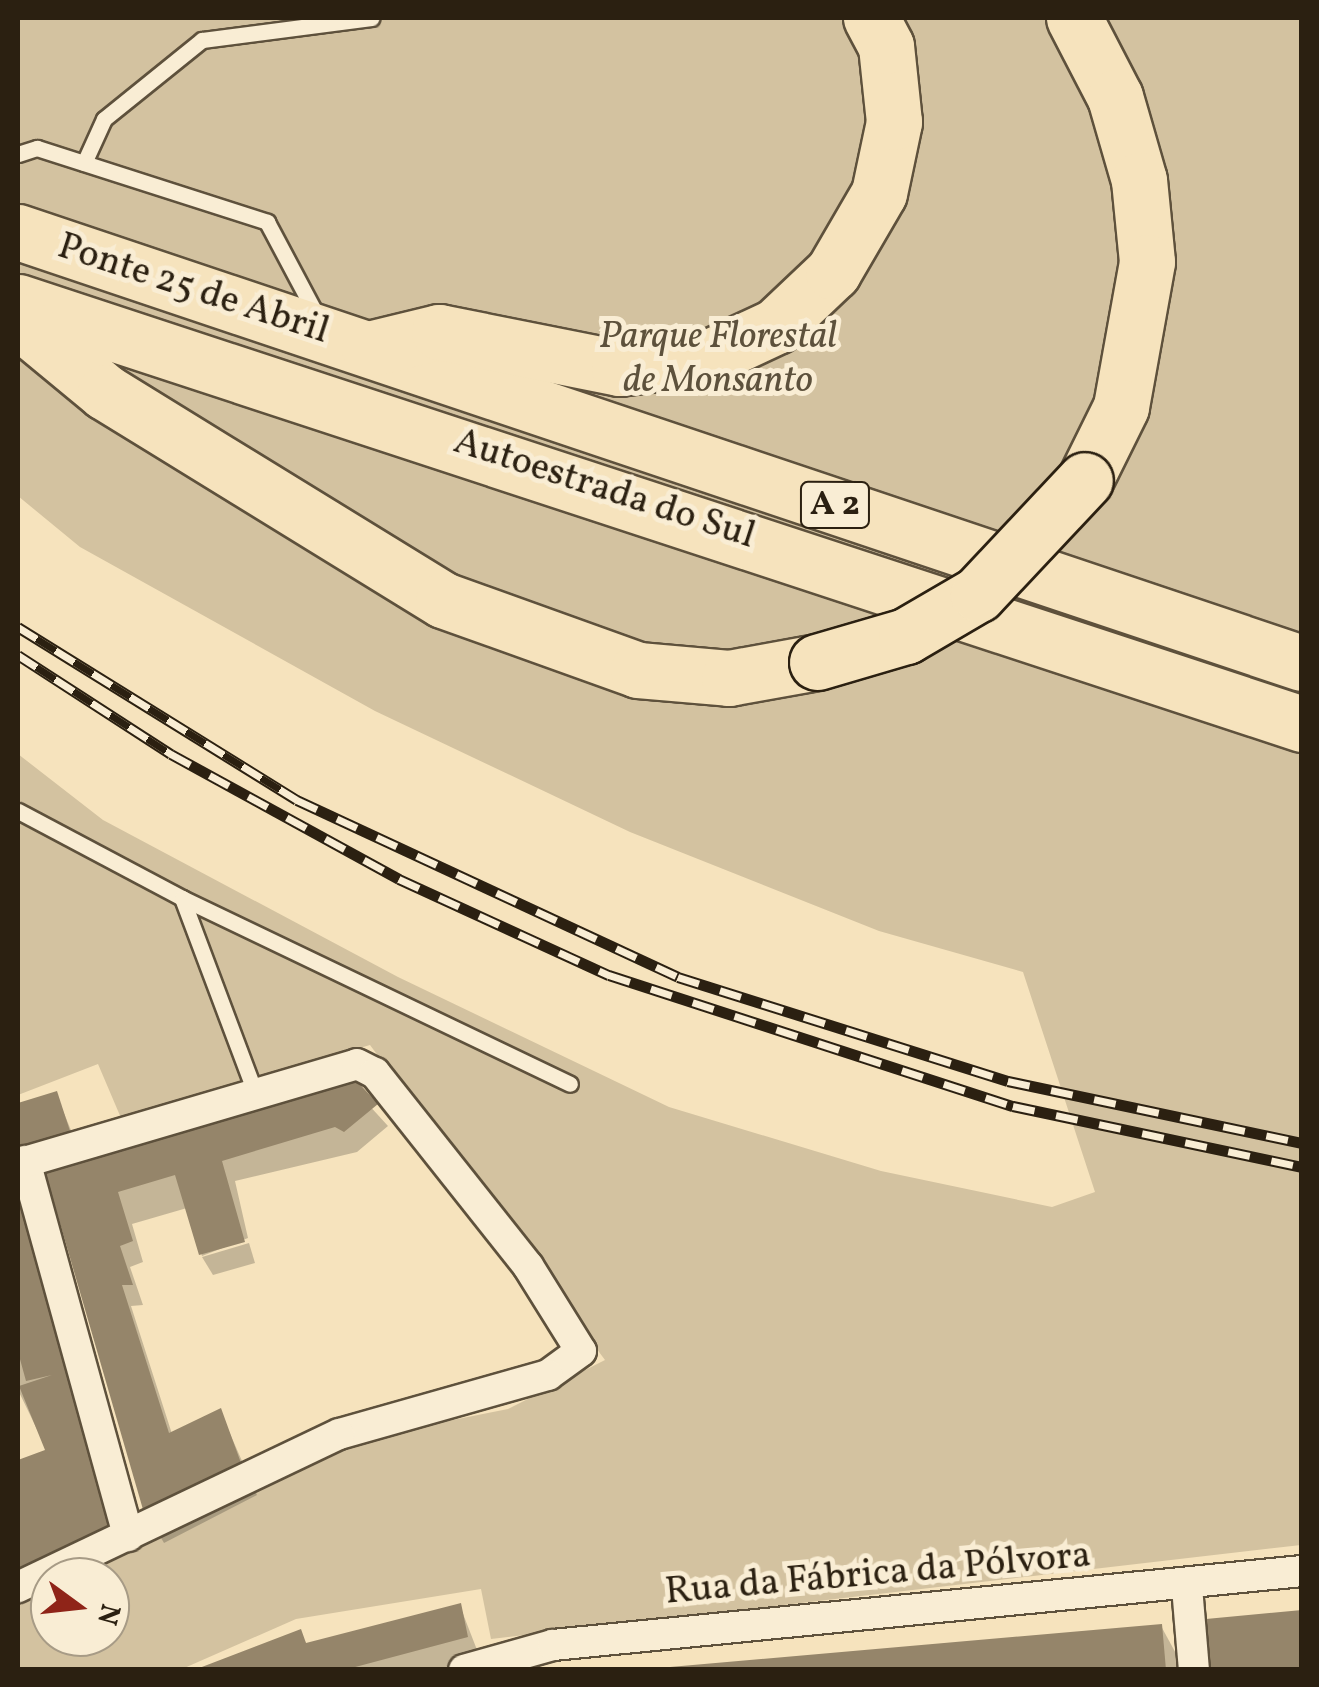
<!DOCTYPE html>
<meta charset="utf-8">
<style>
body{margin:0}
#map{position:relative;width:1319px;height:1687px;overflow:hidden;background:#f6e3bd;font-family:Vollkorn,serif}
div>[style]{position:absolute}
.green>*{inset:0;background:#d3c2a0}
.shadow>*{inset:0;background:#0003}
.building>*{inset:0;background:#95856a}
.roads{filter:drop-shadow(2px 0 #5e513c) drop-shadow(-2px 0 #5e513c) drop-shadow(0 2px #5e513c) drop-shadow(0 -2px #5e513c)}
.service>*{height:15px;margin:-7.5px;padding:0 7.5px;transform-origin:7.5px;border-radius:7.5px;background:#f9edd4}
.minor>*{height:30px;margin:-15px;padding:0 15px;transform-origin:15px;border-radius:15px;background:#f9edd4}
.motorway>*{height:55px;margin:-27.5px;padding:0 27.5px;transform-origin:27.5px;border-radius:27.5px;background:#f6e3bd}
.rail>*{height:11px;margin-top:-5.5px;transform-origin:0;background:repeating-linear-gradient(90deg,#f9edd4 0 22px,#2b2011 0 44px);box-sizing:border-box;border-block:2px solid #2b2011}
.bridges{filter:drop-shadow(2px 0 #2b2011) drop-shadow(-2px 0 #2b2011) drop-shadow(0 2px #2b2011) drop-shadow(0 -2px #2b2011)}
.motorway-bridge>*{height:55px;margin:-27.5px;padding:0 27.5px;transform-origin:27.5px;border-radius:27.5px;background:#f6e3bd}
span{translate:-50% -50%;white-space:nowrap;text-align:center;line-height:1.15;-webkit-text-stroke:10px #f9edd4;paint-order:stroke}
.shield-label span{padding:2px 8px;background:#f9edd4;border:2px solid;border-radius:8px;-webkit-text-stroke-width:0}
.shield-label{font-size:35px;color:#2b2011;font-weight:700}
.street-label{font-size:38px;color:#2b2011}
.park-label{font-size:38px;color:#5d513c;font-style:italic}
.frame{position:absolute;inset:0;border:20px solid #2b2011;pointer-events:none}
.north{position:absolute;left:30px;top:1557px;width:100px;height:100px;box-sizing:border-box;background:#f9edd4;border:2px solid #a79b86;border-radius:50%;rotate:105deg;font-size:28px;font-weight:700;line-height:40px;text-align:center;color:#2b2011}
.north::after{content:'';display:block;margin:auto;width:35px;height:45px;background:#8f2418;clip-path:polygon(50% 0,100% 100%,50% 72%,0 100%)}
</style>
<div id="map">
<div class="green">
<i style="clip-path:polygon(18px 18px,1301px 18px,1301px 1545px,491px 1639px,481px 1589px,296px 1619px,182px 1669px,18px 1669px,18px 1593px,50px 1579px,50px 1637px,110px 1637px,110px 1577px,54px 1577px,327px 1445px,508px 1409px,605px 1360px,370px 1045px,121px 1118px,98px 1064px,18px 1095px,18px 754px,103px 820px,398px 977px,669px 1107px,881px 1171px,1052px 1207px,1095px 1192px,1023px 972px,879px 931px,630px 832px,375px 711px,80px 547px,18px 496px)"></i>
</div>
<div class="shadow">
<i style="clip-path:polygon(346px 1080px,388px 1126px,357px 1152px,235px 1181px,248px 1238px,202px 1256px,187px 1208px,132px 1224px,143px 1262px,130px 1267px,143px 1305px,131px 1306px,172px 1434px,220px 1411px,257px 1495px,164px 1543px,146px 1512px,59px 1209px)"></i>
<i style="clip-path:polygon(56px 1094px,80px 1152px,18px 1174px,18px 1109px)"></i>
<i style="clip-path:polygon(18px 1178px,131px 1550px,18px 1599px,18px 1463px,48px 1452px,18px 1390px,18px 1312px,27px 1310px,18px 1279px)"></i>
<i style="clip-path:polygon(249px 1243px,255px 1263px,213px 1275px,202px 1257px)"></i>
<i style="clip-path:polygon(460px 1606px,484px 1668px,200px 1670px,300px 1632px,307px 1645px)"></i>
<i style="clip-path:polygon(1161px 1626px,1185px 1670px,663px 1670px)"></i>
</div>
<div class="building">
<i style="clip-path:polygon(355px 1079px,378px 1104px,344px 1132px,335px 1127px,222px 1161px,245px 1242px,199px 1255px,175px 1175px,118px 1192px,133px 1241px,120px 1246px,133px 1285px,122px 1285px,169px 1433px,221px 1408px,241px 1463px,144px 1513px,44px 1168px)"></i>
<i style="clip-path:polygon(57px 1091px,70px 1131px,18px 1148px,18px 1103px)"></i>
<i style="clip-path:polygon(18px 1175px,121px 1529px,18px 1576px,18px 1460px,45px 1450px,19px 1386px,52px 1375px,26px 1381px,18px 1352px)"></i>
<i style="clip-path:polygon(461px 1603px,468px 1637px,344px 1670px,194px 1670px,301px 1629px,306px 1643px)"></i>
<i style="clip-path:polygon(1302px 1610px,1302px 1670px,1210px 1670px,1206px 1619px)"></i>
<i style="clip-path:polygon(1162px 1624px,1166px 1670px,670px 1670px,670px 1667px)"></i>
</div>
<div class="roads">
<div class="service">
<i style="left:18px;top:154px;width:20px;rotate:-18deg"></i>
<i style="left:37px;top:148px;width:242px;rotate:17.8deg"></i>
<i style="left:267px;top:222px;width:109px;rotate:62deg"></i>
<i style="left:84px;top:163px;width:48px;rotate:-65.6deg"></i>
<i style="left:104px;top:119px;width:126px;rotate:-38.9deg"></i>
<i style="left:202px;top:40px;width:171px;rotate:-7.4deg"></i>
<i style="left:18px;top:811px;width:186px;rotate:27.9deg"></i>
<i style="left:182px;top:898px;width:202px;rotate:69.4deg"></i>
<i style="left:182px;top:898px;width:430px;rotate:25.6deg"></i>
</div>
<div class="minor">
<i style="left:25px;top:1161px;width:389px;rotate:74.6deg"></i>
<i style="left:18px;top:1164px;width:353px;rotate:-16.4deg"></i>
<i style="left:357px;top:1064px;width:20px;rotate:27deg"></i>
<i style="left:375px;top:1073px;width:246px;rotate:51.6deg"></i>
<i style="left:528px;top:1266px;width:100px;rotate:58.1deg"></i>
<i style="left:581px;top:1351px;width:41px;rotate:144deg"></i>
<i style="left:548px;top:1375px;width:217px;rotate:164.2deg"></i>
<i style="left:339px;top:1434px;width:356px;rotate:154.5deg"></i>
<i style="left:1187px;top:1587px;width:83px;rotate:85.2deg"></i>
<i style="left:464px;top:1670px;width:92px;rotate:-15.7deg"></i>
<i style="left:553px;top:1645px;width:753px;rotate:-5.64deg"></i>
</div>
<div class="motorway">
<i style="left:1074px;top:18px;width:89px;rotate:62.6deg"></i>
<i style="left:1115px;top:97px;width:86px;rotate:73.9deg"></i>
<i style="left:1139px;top:180px;width:82px;rotate:84.4deg"></i>
<i style="left:1147px;top:262px;width:147px;rotate:100.2deg"></i>
<i style="left:1121px;top:407px;width:81px;rotate:116.3deg"></i>
<i style="left:18px;top:232px;width:1354px;rotate:18.56deg"></i>
<i style="left:18px;top:302px;width:1352px;rotate:18.19deg"></i>
<i style="left:18px;top:320px;width:113px;rotate:39.6deg"></i>
<i style="left:105px;top:392px;width:397px;rotate:31.6deg"></i>
<i style="left:443px;top:600px;width:207px;rotate:19.7deg"></i>
<i style="left:638px;top:670px;width:91px;rotate:5deg"></i>
<i style="left:729px;top:678px;width:89px;rotate:-10.3deg"></i>
<i style="left:369px;top:349px;width:72px;rotate:-13.7deg"></i>
<i style="left:439px;top:332px;width:184px;rotate:11.3deg"></i>
<i style="left:619px;top:368px;width:94px;rotate:-7.4deg"></i>
<i style="left:712px;top:356px;width:71px;rotate:-25.1deg"></i>
<i style="left:776px;top:326px;width:79px;rotate:-43.5deg"></i>
<i style="left:833px;top:272px;width:91px;rotate:-59.8deg"></i>
<i style="left:879px;top:193px;width:73px;rotate:-78.1deg"></i>
<i style="left:894px;top:122px;width:76px;rotate:-96deg"></i>
<i style="left:886px;top:46px;width:32px;rotate:-118deg"></i>
</div>
</div>
<div class="rail">
<i style="left:18px;top:627px;width:328px;rotate:31.8deg"></i>
<i style="left:297px;top:800px;width:420px;rotate:24.9deg"></i>
<i style="left:678px;top:977px;width:346px;rotate:17.5deg"></i>
<i style="left:1008px;top:1081px;width:300px;rotate:11.9deg"></i>
<i style="left:18px;top:655px;width:182px;rotate:32.9deg"></i>
<i style="left:171px;top:754px;width:260px;rotate:28.7deg"></i>
<i style="left:399px;top:879px;width:231px;rotate:24.6deg"></i>
<i style="left:609px;top:975px;width:425px;rotate:18deg"></i>
<i style="left:1013px;top:1106px;width:295px;rotate:11.9deg"></i>
</div>
<div class="bridges">
<div class="motorway-bridge">
<i style="left:817px;top:662px;width:93px;rotate:-16.3deg"></i>
<i style="left:906px;top:636px;width:83px;rotate:-30.3deg"></i>
<i style="left:978px;top:594px;width:156px;rotate:-46.8deg"></i>
</div>
</div>
<div class="shield-label">
<span style="left:835px;top:505px">A 2</span>
</div>
<div class="street-label">
<span style="left:193px;top:290px;rotate:18deg">Ponte 25 de Abril</span>
<span style="left:604px;top:490px;rotate:18deg">Autoestrada do Sul</span>
<span style="left:878px;top:1575px;rotate:-5deg">Rua da Fábrica da Pólvora</span>
</div>
<div class="park-label">
<span style="left:718px;top:360px">Parque Florestal<br>de Monsanto</span>
</div>
<div class="frame"></div>
<div class="north">N</div>
</div>
